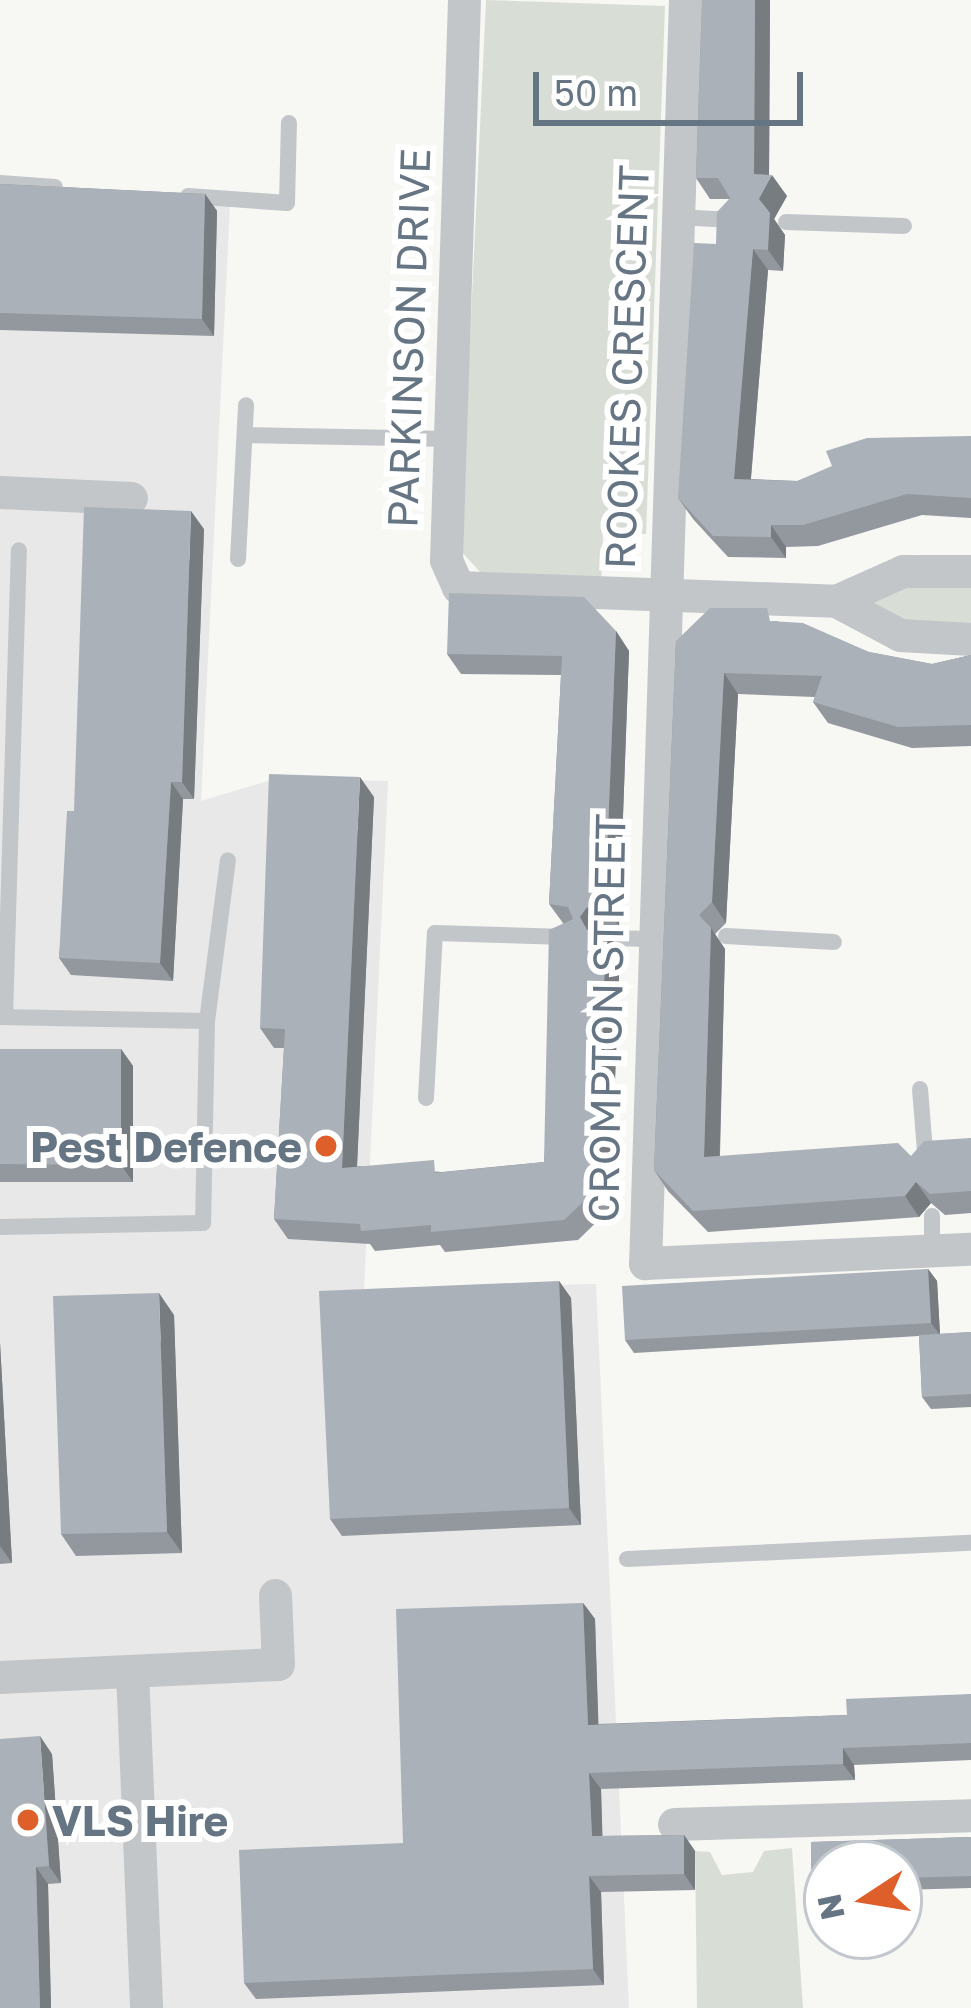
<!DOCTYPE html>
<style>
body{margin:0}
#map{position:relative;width:971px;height:2008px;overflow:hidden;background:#f7f7f4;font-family:"Golos Text",sans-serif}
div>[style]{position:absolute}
.built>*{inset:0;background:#e7e8e7}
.green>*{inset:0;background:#d8ded5}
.lane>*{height:16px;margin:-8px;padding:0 8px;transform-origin:8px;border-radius:8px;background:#c2c6c9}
.street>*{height:33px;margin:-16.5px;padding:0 16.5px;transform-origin:16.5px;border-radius:16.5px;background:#c2c6c9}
.wall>*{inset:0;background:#92989e}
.shaded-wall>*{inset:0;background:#777c81}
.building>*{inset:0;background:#aab1b8}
.dots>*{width:33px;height:33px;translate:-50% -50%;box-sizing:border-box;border:6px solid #fff;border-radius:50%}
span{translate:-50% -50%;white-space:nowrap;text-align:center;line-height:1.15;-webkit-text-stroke:12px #fff;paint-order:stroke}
.street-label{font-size:42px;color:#667584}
.poi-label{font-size:42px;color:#667584;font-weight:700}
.right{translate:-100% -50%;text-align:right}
.left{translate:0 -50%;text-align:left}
.north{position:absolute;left:803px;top:1840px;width:120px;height:120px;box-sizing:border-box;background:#fff;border:3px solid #c2c8ce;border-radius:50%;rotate:258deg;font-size:33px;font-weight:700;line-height:48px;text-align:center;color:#667584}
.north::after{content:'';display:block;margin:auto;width:42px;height:54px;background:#df5f2b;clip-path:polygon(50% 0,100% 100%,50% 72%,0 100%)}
.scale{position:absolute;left:533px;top:72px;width:270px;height:54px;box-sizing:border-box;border:6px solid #667584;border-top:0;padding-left:15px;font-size:36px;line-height:42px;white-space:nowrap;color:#667584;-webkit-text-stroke:9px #fff;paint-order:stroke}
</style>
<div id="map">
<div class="built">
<i style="clip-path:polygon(0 201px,230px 203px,201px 801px,278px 778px,388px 781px,364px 1289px,596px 1284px,629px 2008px,0 2008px)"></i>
</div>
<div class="green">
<i style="clip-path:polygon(486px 0,665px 6px,646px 534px,603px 533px,601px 591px,492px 585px,460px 550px)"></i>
<i style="clip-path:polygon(921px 584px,971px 584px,971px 626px,892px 619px,866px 598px)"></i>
<i style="clip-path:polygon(792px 1848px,803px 2008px,697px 2008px,695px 1851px,710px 1852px,722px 1875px,753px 1872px,764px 1851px)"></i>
</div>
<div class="lane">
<i style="left:0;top:183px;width:55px;rotate:4.2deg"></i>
<i style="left:188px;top:196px;width:99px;rotate:4deg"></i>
<i style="left:287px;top:203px;width:80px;rotate:-88.6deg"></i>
<i style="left:677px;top:217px;width:55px;rotate:3.1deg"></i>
<i style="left:786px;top:222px;width:118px;rotate:1.9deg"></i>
<i style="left:245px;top:435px;width:205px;rotate:1.1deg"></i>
<i style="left:238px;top:559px;width:154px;rotate:-87deg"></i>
<i style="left:726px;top:936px;width:108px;rotate:3.2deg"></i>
<i style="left:606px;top:938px;width:46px;rotate:1.2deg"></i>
<i style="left:0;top:1017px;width:207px;rotate:1.1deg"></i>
<i style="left:207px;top:1021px;width:202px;rotate:91.1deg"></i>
<i style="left:203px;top:1223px;width:203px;rotate:178.9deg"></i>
<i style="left:5px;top:1017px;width:467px;rotate:-88.3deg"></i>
<i style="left:207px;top:1021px;width:162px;rotate:-82.6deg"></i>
<i style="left:920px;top:1089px;width:74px;rotate:85.4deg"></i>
<i style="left:426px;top:1098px;width:165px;rotate:-86.9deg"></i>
<i style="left:435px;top:933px;width:132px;rotate:1.7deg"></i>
<i style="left:932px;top:1216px;width:35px;rotate:90deg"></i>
<i style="left:627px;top:1559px;width:344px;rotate:-2.7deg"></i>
</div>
<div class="street">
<i style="left:464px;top:0;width:560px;rotate:91.84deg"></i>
<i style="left:446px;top:560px;width:30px;rotate:66deg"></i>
<i style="left:458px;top:587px;width:378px;rotate:2.1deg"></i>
<i style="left:685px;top:0;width:1264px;rotate:91.81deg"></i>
<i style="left:645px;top:1263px;width:326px;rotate:-2.5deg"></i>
<i style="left:0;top:492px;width:131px;rotate:2.6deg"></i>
<i style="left:971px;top:571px;width:68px;rotate:180deg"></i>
<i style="left:903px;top:571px;width:73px;rotate:155.9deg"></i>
<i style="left:836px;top:601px;width:72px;rotate:28deg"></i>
<i style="left:900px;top:635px;width:71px;rotate:3.2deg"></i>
<i style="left:132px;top:1671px;width:337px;rotate:87.6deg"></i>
<i style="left:0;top:1677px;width:278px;rotate:-2.7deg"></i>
<i style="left:278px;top:1664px;width:69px;rotate:-92.5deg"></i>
<i style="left:674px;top:1824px;width:297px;rotate:-1.7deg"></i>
</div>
<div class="wall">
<i style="clip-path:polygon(702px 0,770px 0,769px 175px,787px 196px,774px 219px,785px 235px,783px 271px,768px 270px,751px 479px,797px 481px,971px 436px,971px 518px,922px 515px,818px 546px,786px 547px,786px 558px,728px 557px,693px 519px,678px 498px,716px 244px,729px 199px,710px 199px,696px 178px)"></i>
<i style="clip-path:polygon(0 184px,205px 194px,217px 211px,214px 336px,0 330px)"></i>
<i style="clip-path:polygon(204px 529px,194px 799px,183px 799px,173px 981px,71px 975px,59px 958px,74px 811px)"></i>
<i style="clip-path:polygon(776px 621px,869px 652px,932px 664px,971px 655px,971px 746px,912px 748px,828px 723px,813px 702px,815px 697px,738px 694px,726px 923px,715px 934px,725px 949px,720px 1156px,911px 1156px,971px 1138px,971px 1213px,945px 1215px,931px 1203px,919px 1217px,708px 1232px,668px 1191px,654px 1170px,676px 641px)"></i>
<i style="clip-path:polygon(616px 631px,629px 651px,619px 926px,601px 926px,598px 931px,620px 951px,610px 1209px,578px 1240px,445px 1252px,440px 1245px,375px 1251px,370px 1244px,288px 1239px,274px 1219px,284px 1048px,274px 1048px,260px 1028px,374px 797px,357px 1166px,442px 1172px,544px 1162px,563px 923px,549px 904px,561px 675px,461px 674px,447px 654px)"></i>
<i style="clip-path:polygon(0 1049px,121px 1049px,133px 1066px,133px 1182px,0 1182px)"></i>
<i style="clip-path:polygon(928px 1269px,937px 1281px,940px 1334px,971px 1332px,971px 1407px,931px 1409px,922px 1397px,919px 1336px,634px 1353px,625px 1340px)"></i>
<i style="clip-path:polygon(559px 1281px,571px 1298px,581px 1525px,342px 1536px,330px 1519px)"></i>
<i style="clip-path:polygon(174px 1315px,182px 1553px,76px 1556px,61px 1534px)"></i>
<i style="clip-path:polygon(0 1343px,12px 1563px,0 1564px)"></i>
<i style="clip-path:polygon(583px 1603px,595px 1619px,598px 1724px,847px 1715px,971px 1694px,971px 1760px,854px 1765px,855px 1780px,601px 1789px,602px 1836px,684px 1835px,695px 1851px,695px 1890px,601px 1892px,604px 1985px,256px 1999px,244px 1983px,403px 1843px)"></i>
<i style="clip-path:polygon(52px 1754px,61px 1883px,48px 1884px,51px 2008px,0 2008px)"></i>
<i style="clip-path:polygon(971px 1837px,971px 1888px,899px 1890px,899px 1864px,827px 1864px,827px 1892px,819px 1892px,811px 1880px,811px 1842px)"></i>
</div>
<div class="shaded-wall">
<i style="clip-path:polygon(755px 0,770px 0,769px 181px,772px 175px,787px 196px,774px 219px,785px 235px,783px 271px,768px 250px,754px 174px)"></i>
<i style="clip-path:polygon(205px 194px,217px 211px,214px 336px,202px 319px)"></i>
<i style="clip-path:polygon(753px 249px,768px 270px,749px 500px,734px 479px)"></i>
<i style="clip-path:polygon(191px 511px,204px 529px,194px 799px,182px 782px)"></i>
<i style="clip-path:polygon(771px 525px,786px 547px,786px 558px,771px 537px)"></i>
<i style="clip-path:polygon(616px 631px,629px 651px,619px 926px,605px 906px)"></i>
<i style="clip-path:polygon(724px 673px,738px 694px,726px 923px,712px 902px)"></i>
<i style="clip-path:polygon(360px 777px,374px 797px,356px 1188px,342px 1168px)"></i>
<i style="clip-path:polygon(171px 782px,183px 799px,173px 981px,160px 963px)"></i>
<i style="clip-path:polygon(587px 907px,601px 926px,593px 937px,587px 930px,580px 917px)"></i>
<i style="clip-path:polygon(711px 928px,725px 949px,719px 1178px,704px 1157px)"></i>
<i style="clip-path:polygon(606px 931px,620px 951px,610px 1209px,597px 1189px)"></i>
<i style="clip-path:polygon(121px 1049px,133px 1066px,133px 1182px,121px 1165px)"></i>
<i style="clip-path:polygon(916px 1182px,931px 1203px,919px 1217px,905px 1196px)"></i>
<i style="clip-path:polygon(928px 1269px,937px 1281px,940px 1335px,931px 1323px)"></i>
<i style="clip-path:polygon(559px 1281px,571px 1298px,581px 1525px,569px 1508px)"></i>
<i style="clip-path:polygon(159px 1293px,174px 1315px,182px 1553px,167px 1532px)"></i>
<i style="clip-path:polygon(0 1343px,12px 1563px,0 1546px)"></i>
<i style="clip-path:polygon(583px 1603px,595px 1619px,599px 1741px,588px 1725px)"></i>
<i style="clip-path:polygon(40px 1736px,52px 1754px,61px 1883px,49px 1866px)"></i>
<i style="clip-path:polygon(843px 1748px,854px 1765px,855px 1780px,843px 1764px)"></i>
<i style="clip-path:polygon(589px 1773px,601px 1789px,603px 1852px,592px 1836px)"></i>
<i style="clip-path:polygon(684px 1835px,695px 1851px,695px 1890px,684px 1874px)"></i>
<i style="clip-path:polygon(36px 1867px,48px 1884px,51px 2008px,40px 2008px)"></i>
<i style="clip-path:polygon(589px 1876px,601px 1892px,604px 1985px,593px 1969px)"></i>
</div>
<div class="building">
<i style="clip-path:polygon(702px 0,755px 0,754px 174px,772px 175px,759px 199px,770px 213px,768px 250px,753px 249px,734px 479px,797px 481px,832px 466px,826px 451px,867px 438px,971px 436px,971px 498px,907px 494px,803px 525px,771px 525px,771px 537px,713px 536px,678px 498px,694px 243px,716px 244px,717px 212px,730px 198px,718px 178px,696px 178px)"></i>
<i style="clip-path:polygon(0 184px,205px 194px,202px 319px,0 313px)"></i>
<i style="clip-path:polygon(84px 507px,191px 511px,182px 782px,171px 782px,160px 963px,59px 958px,67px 811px,74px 811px)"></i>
<i style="clip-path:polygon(449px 593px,584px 597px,616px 631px,605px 906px,587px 907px,580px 917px,587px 930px,606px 931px,597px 1189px,564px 1220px,431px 1232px,431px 1225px,361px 1231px,360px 1224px,274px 1219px,285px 1029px,260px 1028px,269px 774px,360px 777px,342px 1168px,434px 1160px,435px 1173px,544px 1162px,549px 930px,573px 919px,568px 907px,549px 904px,562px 656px,447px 654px)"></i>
<i style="clip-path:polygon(710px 608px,767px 608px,770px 621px,803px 623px,869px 652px,932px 664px,971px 655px,971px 725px,898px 727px,813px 702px,822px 676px,724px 673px,712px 902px,699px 915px,711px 928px,704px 1157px,898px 1143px,911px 1156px,924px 1141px,971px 1138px,971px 1191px,930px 1194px,916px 1182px,905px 1196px,693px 1211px,654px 1170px,676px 641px)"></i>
<i style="clip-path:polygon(0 1049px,121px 1049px,121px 1165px,0 1164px)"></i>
<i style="clip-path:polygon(928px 1269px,931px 1323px,625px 1340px,622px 1286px)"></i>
<i style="clip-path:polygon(559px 1281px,569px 1508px,330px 1519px,319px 1291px)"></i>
<i style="clip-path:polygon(159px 1293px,167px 1532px,61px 1534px,53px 1296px)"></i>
<i style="clip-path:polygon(971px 1332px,971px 1394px,922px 1397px,919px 1335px)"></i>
<i style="clip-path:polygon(583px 1603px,588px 1725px,847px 1715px,846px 1699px,971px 1694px,971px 1743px,843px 1748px,843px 1764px,589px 1773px,592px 1836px,684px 1835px,684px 1874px,589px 1876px,593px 1969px,244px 1983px,239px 1850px,403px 1843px,396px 1609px)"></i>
<i style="clip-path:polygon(40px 1736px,49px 1866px,36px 1867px,40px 2008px,0 2008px,0 1739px)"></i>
<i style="clip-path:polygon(971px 1837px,971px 1876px,899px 1878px,899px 1864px,827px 1864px,827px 1880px,811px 1880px,811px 1842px)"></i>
</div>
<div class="dots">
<i style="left:326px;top:1146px;background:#df5f2b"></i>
<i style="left:28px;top:1820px;background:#df5f2b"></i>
</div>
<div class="street-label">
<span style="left:408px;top:338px;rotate:-88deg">PARKINSON DRIVE</span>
<span style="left:626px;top:367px;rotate:-88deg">ROOKES CRESCENT</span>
<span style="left:606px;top:1018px;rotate:-89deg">CROMPTON STREET</span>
</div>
<div class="poi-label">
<span class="right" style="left:302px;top:1146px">Pest Defence</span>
<span class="left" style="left:52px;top:1820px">VLS Hire</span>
</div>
<div class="north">N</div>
<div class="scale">50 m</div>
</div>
